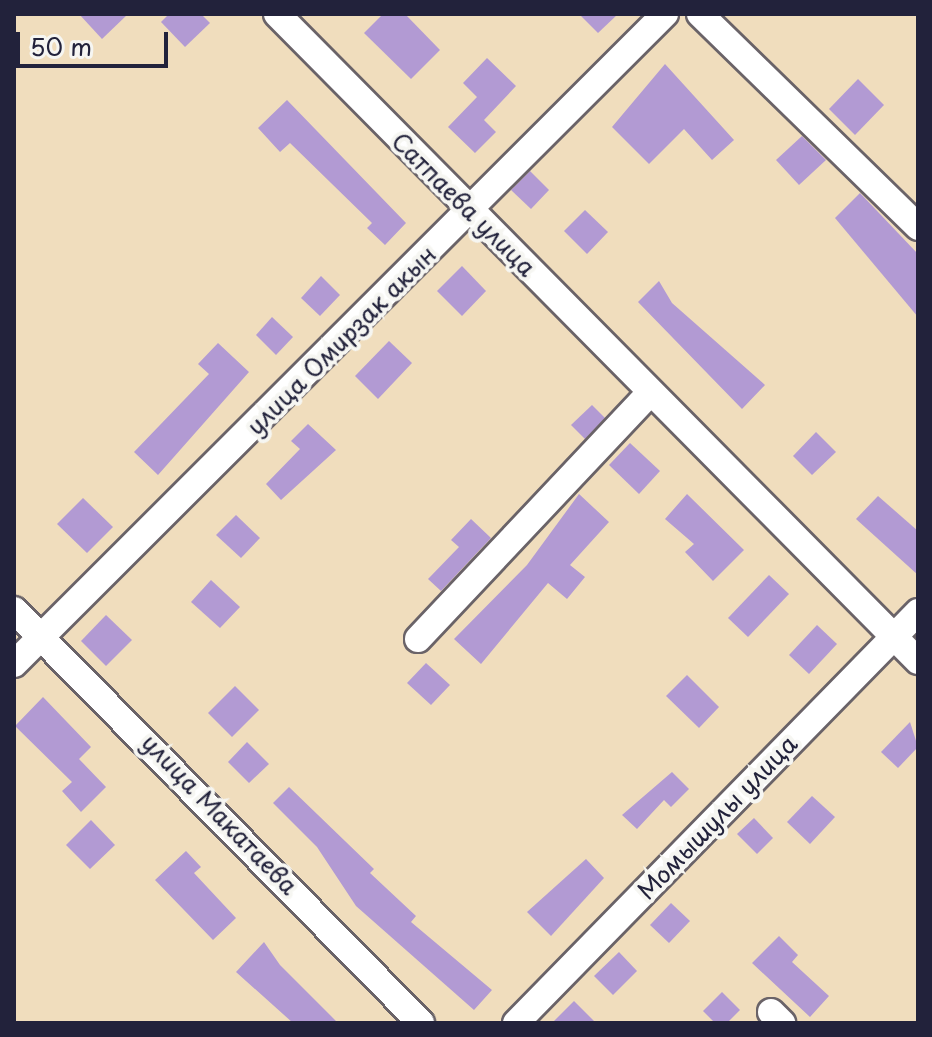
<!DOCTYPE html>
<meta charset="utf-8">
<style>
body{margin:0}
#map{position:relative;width:932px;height:1037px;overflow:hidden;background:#f0ddbd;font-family:"Playpen Sans",sans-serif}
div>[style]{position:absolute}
.building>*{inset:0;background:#b29ad3}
.roads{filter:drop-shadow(2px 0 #6a6368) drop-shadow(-2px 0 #6a6368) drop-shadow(0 2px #6a6368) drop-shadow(0 -2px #6a6368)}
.minor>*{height:26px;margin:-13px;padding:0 13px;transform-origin:13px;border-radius:13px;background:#fff}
span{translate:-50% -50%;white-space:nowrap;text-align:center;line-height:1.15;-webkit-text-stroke:8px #f6f6f2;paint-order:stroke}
.street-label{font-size:24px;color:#22223b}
.frame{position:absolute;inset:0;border:16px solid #22223b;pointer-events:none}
.scale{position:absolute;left:16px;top:32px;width:152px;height:36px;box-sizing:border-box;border:4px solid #22223b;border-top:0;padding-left:10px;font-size:24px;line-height:28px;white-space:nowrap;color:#22223b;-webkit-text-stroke:6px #f6f6f2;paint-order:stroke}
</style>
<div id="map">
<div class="building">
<i style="clip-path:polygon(79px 14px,128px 14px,102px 39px)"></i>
<i style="clip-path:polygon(169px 14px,201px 14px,210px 23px,185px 47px,161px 22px)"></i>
<i style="clip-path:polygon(383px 14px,405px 14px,440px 50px,411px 79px,364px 33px)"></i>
<i style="clip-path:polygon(579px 14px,618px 14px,598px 33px)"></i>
<i style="clip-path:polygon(487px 58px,516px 86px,484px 120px,496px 132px,475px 153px,448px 127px,477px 97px,463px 83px)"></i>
<i style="clip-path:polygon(665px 64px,734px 140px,712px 160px,684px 129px,649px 164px,612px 127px)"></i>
<i style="clip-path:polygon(858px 79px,884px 105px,855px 135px,829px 109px)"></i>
<i style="clip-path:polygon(287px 100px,406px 223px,385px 245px,367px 228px,372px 223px,290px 143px,280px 152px,258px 128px)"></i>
<i style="clip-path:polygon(802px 136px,826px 160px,799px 185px,776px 160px)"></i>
<i style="clip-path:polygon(530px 171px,549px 190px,531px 209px,511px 190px)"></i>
<i style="clip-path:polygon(860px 193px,918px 254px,918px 317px,835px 218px)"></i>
<i style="clip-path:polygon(585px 210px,608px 232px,587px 254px,564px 231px)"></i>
<i style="clip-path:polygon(462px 266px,486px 291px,462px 316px,437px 291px)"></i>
<i style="clip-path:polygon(321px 276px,340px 295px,320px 316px,301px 298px)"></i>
<i style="clip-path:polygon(659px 281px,672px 303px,765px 385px,742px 409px,638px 302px)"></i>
<i style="clip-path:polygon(272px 317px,293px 337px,276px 355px,256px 335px)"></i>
<i style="clip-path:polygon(389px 341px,412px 363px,378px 399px,355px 376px)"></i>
<i style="clip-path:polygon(218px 343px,249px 372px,158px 475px,134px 452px,209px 374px,198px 364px)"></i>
<i style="clip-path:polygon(592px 405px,605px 418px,585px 439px,571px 425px)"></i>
<i style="clip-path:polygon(308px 424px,336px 450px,281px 500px,266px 484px,300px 449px,291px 441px)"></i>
<i style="clip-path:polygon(816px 432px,836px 452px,812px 475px,793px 456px)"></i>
<i style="clip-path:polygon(630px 443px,660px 471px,639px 494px,609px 465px)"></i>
<i style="clip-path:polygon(579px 494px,609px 522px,570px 565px,585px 577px,567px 599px,548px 583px,481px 664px,454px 639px,527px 565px)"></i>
<i style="clip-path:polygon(687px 494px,744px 550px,713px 581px,685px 552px,694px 544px,665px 519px)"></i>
<i style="clip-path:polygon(878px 496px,918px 531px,918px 575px,856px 519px)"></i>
<i style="clip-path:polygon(83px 498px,113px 527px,87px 553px,57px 524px)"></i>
<i style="clip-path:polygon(236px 515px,260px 538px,241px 558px,216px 535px)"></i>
<i style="clip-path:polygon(471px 519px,491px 538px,441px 591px,428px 579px,459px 547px,451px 540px)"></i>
<i style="clip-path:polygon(769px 575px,789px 594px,748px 637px,728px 618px)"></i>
<i style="clip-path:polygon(211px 580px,240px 607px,220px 628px,191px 602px)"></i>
<i style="clip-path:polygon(106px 615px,132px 640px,106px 666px,81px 641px)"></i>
<i style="clip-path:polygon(817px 625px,837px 644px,809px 674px,789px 655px)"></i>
<i style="clip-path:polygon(426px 663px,450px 685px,431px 705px,407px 683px)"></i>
<i style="clip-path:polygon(687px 675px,719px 707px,699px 728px,666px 696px)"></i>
<i style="clip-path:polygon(235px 686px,259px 710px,232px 737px,208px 713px)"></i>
<i style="clip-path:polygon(43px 697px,91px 747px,79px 759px,106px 787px,81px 812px,62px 791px,72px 782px,15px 726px)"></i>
<i style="clip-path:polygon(910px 722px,918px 747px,898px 768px,881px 752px)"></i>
<i style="clip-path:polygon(247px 742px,269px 764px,249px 783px,228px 762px)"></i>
<i style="clip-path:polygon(672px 772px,689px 789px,671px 807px,664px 800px,637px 829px,622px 815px)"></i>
<i style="clip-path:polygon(289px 787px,374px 869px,370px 873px,416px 916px,411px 922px,492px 990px,474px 1010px,356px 906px,317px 847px,273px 803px)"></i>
<i style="clip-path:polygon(812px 796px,835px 817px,810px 844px,787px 822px)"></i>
<i style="clip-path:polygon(754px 818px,773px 838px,757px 854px,737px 834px)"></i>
<i style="clip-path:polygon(91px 820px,115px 845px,90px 869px,66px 845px)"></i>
<i style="clip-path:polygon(186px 851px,201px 867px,194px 873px,236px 918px,213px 940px,155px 880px)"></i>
<i style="clip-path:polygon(586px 859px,604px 878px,551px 936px,527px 912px)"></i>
<i style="clip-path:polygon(671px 903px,690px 921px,669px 943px,650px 925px)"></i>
<i style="clip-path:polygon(779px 936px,798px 955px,792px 962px,829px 996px,810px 1017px,752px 963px)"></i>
<i style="clip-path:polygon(264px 942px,280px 965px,338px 1023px,293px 1023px,236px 972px)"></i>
<i style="clip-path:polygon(619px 952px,637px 971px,613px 995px,594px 976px)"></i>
<i style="clip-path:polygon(722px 992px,740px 1010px,727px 1023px,715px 1023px,703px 1011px)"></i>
<i style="clip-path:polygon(574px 1001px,596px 1023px,552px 1023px)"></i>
</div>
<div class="roads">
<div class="minor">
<i style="left:277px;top:14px;width:911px;rotate:45.27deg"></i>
<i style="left:700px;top:14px;width:305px;rotate:44.3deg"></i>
<i style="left:14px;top:610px;width:580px;rotate:45.42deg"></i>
<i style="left:418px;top:639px;width:338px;rotate:-46.7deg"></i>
<i style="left:14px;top:664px;width:920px;rotate:-44.96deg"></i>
<i style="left:771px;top:1012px;width:16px;rotate:45deg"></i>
<i style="left:516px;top:1023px;width:575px;rotate:-45.63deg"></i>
</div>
</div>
<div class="street-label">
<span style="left:464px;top:204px;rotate:45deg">Сатпаева улица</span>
<span style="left:341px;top:340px;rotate:-45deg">улица Омирзак акын</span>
<span style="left:220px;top:814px;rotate:46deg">улица Макатаева</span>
<span style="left:717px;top:817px;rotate:-46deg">Момышулы улица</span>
</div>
<div class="frame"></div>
<div class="scale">50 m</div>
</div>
